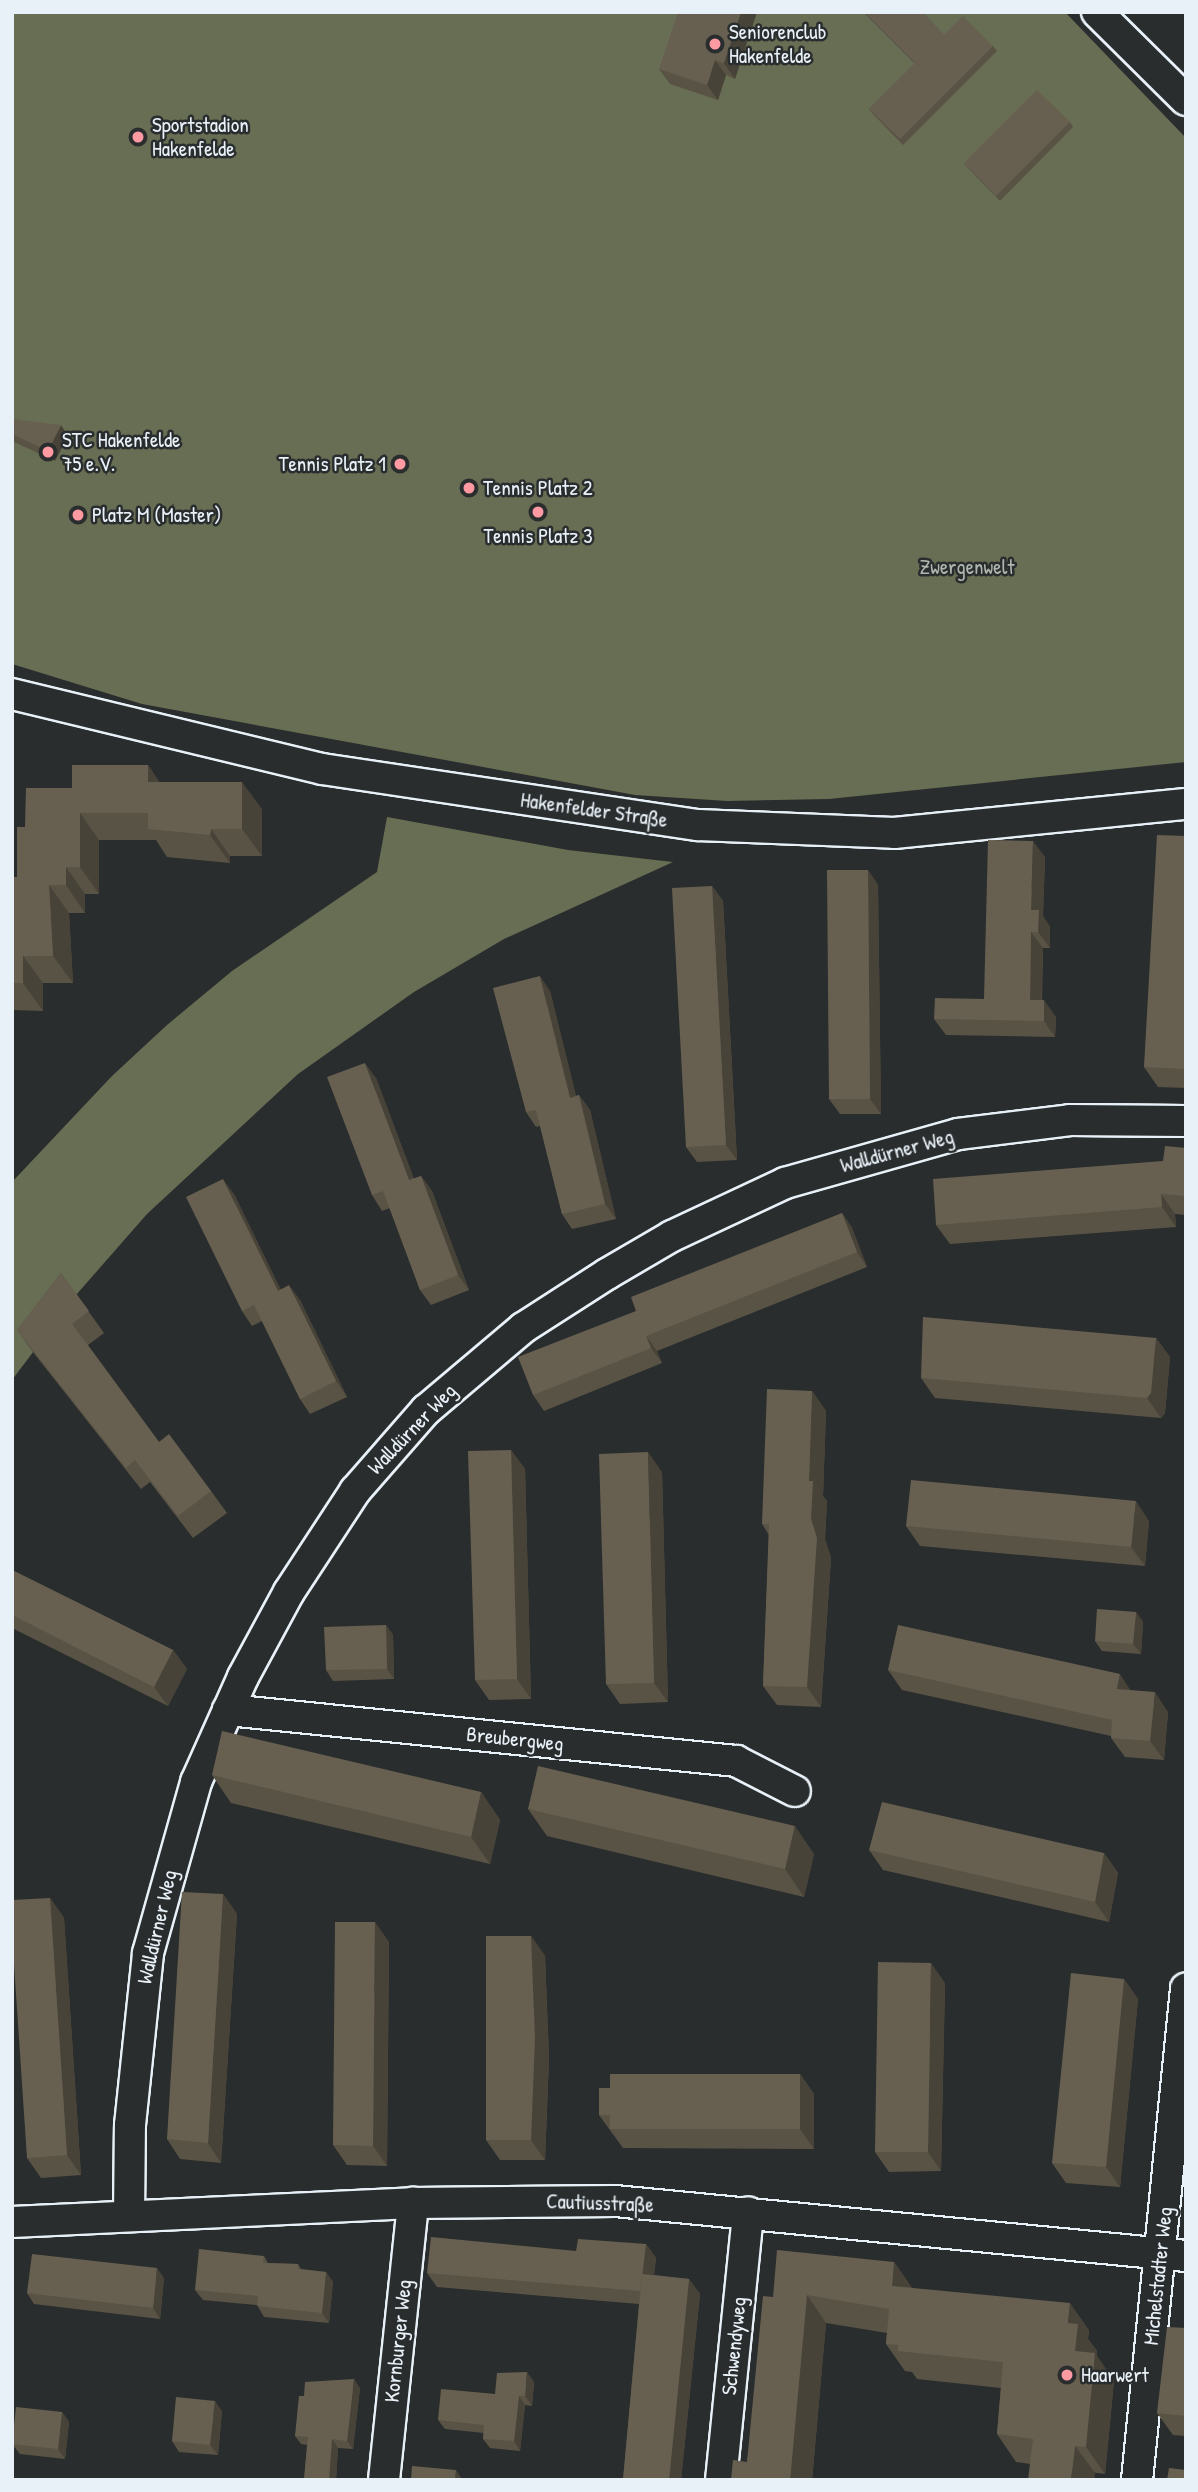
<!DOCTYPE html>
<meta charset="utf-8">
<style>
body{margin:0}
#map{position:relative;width:1198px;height:2492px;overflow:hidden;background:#2a2d2e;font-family:"Patrick Hand",sans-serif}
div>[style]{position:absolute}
.green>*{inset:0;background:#686e53}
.roads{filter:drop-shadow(2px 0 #e8f1f8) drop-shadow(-2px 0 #e8f1f8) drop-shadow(0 2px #e8f1f8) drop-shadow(0 -2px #e8f1f8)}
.minor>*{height:30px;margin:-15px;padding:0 15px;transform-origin:15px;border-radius:15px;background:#2a2d2e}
.wall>*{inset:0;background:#595345}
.shaded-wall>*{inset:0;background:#484338}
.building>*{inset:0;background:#676050}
.dots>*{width:19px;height:19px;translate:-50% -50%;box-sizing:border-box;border:4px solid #2a2d2e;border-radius:50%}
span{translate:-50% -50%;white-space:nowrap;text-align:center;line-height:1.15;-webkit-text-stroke:5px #2a2d2e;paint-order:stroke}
.poi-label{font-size:21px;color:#e8f1f8}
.left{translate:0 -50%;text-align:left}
.right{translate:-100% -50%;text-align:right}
.park-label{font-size:21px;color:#aeb6ae}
.street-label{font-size:21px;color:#e8f1f8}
.frame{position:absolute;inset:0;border:14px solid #e8f1f8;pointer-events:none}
</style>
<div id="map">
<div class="green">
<i style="clip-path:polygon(12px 12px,1065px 12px,1186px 138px,1186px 762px,829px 799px,727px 801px,635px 795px,142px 704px,12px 664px)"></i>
<i style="clip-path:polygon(387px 817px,568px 850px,673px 862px,504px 939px,414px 992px,298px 1074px,147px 1214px,76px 1295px,12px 1380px,12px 1182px,112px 1076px,167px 1025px,232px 971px,377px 872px)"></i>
</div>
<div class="roads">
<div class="minor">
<i style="left:1097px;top:12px;width:125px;rotate:44.7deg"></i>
<i style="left:12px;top:694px;width:319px;rotate:13.6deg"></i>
<i style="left:322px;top:769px;width:380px;rotate:8.5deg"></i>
<i style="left:698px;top:825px;width:196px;rotate:2.3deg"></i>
<i style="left:894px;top:833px;width:293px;rotate:-5.7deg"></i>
<i style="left:228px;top:1710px;width:511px;rotate:5.73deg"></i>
<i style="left:736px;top:1761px;width:66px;rotate:27deg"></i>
<i style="left:129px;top:2216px;width:91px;rotate:-89.4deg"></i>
<i style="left:130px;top:2125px;width:173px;rotate:-84deg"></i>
<i style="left:148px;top:1953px;width:178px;rotate:-74.3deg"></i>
<i style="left:196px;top:1782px;width:115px;rotate:-65.9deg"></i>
<i style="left:243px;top:1677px;width:97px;rotate:-61.6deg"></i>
<i style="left:289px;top:1592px;width:121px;rotate:-56.8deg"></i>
<i style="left:355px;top:1491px;width:108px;rotate:-48.8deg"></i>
<i style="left:426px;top:1410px;width:127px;rotate:-40.2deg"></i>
<i style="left:523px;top:1328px;width:100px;rotate:-32.7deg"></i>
<i style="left:607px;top:1274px;width:75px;rotate:-30.3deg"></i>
<i style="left:672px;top:1236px;width:125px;rotate:-25.1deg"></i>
<i style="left:785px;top:1183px;width:180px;rotate:-15.8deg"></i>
<i style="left:958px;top:1134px;width:113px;rotate:-7.1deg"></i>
<i style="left:1070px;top:1120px;width:116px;rotate:0.5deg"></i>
<i style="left:12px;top:2222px;width:401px;rotate:-2.7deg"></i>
<i style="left:413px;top:2203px;width:202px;rotate:-0.6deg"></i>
<i style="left:615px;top:2201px;width:574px;rotate:5.5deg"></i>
<i style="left:384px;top:2480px;width:279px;rotate:-84deg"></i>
<i style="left:721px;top:2480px;width:269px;rotate:-84.2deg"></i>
<i style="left:1137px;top:2480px;width:494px;rotate:-84.3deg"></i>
</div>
</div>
<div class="wall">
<i style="clip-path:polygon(757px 12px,735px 79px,726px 75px,718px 100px,670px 84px,659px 69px)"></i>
<i style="clip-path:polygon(863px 12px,922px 12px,944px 35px,993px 46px,997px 51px,903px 145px,873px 114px,869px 109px,915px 64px)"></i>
<i style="clip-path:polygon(1070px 122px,1073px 127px,1000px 201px,968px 168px,964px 163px)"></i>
<i style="clip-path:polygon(12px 419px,68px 436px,55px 461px,12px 441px)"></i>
<i style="clip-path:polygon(148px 765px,159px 782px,262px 809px,262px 856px,230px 856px,230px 863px,167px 857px,156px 840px,99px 840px,99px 894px,85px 894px,85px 913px,69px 913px,73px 983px,43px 983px,43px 1011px,12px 1010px,12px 877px,17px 877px,25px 827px,72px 788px)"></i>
<i style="clip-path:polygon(1186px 836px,1186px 1088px,1158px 1087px,1144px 1067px)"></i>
<i style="clip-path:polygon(1045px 857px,1043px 916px,1050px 927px,1050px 948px,1043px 948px,1042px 1000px,1056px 1017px,1055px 1037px,946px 1035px,934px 1019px,984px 999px)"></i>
<i style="clip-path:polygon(868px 870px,878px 885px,881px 1114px,840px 1114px,829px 1099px)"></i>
<i style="clip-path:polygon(712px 886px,723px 901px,737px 1160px,697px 1162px,686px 1147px)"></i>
<i style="clip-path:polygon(550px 991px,576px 1096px,579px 1095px,590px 1110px,616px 1219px,572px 1229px,562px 1214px,540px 1126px,536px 1127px,526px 1112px)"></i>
<i style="clip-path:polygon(376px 1078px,414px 1179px,421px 1176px,432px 1191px,469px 1290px,431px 1305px,420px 1290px,390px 1208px,382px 1211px,372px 1195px)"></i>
<i style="clip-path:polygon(1186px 1148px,1186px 1215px,1175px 1214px,1176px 1227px,950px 1244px,936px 1225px,1163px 1161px)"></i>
<i style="clip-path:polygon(234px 1194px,280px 1289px,300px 1300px,347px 1397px,310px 1414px,300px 1399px,262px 1321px,252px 1326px,242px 1311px)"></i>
<i style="clip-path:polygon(842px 1213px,852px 1228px,867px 1267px,657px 1351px,662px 1363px,544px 1411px,533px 1395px,636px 1311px)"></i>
<i style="clip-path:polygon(61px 1273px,104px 1333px,88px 1345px,159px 1442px,211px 1491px,227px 1513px,193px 1538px,150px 1482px,141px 1489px,32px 1351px,17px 1330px)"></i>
<i style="clip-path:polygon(1156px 1338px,1170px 1357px,1165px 1413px,1161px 1418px,935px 1398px,921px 1378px)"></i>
<i style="clip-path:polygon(812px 1391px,826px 1411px,823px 1496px,827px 1501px,825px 1539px,831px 1558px,821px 1707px,777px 1705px,763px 1686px,769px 1535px,762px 1524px)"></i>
<i style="clip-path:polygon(511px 1450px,525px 1469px,531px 1699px,489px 1700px,475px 1680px)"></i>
<i style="clip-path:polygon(662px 1472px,668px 1702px,620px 1704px,606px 1684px)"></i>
<i style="clip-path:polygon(1149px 1521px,1145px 1566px,920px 1546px,906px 1526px)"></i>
<i style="clip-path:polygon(12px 1570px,173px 1650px,187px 1669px,168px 1706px,12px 1628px)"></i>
<i style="clip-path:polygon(1136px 1612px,1143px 1622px,1141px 1654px,1102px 1651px,1095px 1641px)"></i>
<i style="clip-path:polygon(386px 1625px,393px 1635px,394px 1679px,333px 1681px,326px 1670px)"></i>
<i style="clip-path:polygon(888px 1670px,1131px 1690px,1168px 1712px,1164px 1760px,1125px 1757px,1111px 1738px,1111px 1736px,902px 1690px)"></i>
<i style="clip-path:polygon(212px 1775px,481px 1792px,500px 1820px,490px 1864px,231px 1803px)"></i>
<i style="clip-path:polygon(528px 1809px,814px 1854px,804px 1897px,547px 1836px)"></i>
<i style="clip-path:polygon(869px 1850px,1104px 1853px,1118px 1873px,1109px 1922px,883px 1870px)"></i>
<i style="clip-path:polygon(223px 1894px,237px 1914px,221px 2163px,180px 2159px,167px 2139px)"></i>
<i style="clip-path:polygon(50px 1898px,64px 1918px,81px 2175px,41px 2178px,27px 2158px)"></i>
<i style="clip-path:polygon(531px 1936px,545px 1956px,549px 2058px,545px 2160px,500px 2160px,486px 2140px)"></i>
<i style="clip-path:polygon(389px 1942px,387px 2166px,347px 2165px,333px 2145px)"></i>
<i style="clip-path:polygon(1124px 1979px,1138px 1999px,1120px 2187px,1066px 2183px,1052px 2163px)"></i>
<i style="clip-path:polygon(945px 1983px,941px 2171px,889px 2172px,875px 2152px)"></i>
<i style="clip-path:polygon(800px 2074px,814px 2094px,814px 2149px,623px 2148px,599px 2115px,610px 2088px)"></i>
<i style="clip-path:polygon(646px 2244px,656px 2258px,654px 2275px,689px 2279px,700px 2294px,681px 2480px,623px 2480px,639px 2304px,437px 2287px,427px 2273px,576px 2251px)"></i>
<i style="clip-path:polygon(264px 2256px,268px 2263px,298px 2264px,301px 2269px,326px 2272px,333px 2282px,329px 2323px,264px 2317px,257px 2305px,203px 2300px,195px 2290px)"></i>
<i style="clip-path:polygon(894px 2262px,912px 2288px,1089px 2330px,1088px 2339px,1097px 2351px,1097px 2356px,1114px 2381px,1105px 2474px,1016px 2462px,997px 2434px,1001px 2388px,917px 2379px,912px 2372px,905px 2371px,886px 2344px,887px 2333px,826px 2323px,812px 2480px,731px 2480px,747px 2462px,773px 2297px)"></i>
<i style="clip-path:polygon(164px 2278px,160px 2319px,34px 2304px,27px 2293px)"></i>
<i style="clip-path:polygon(1186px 2328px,1186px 2436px,1173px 2435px,1157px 2413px)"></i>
<i style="clip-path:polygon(534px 2382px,532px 2406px,525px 2405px,520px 2451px,490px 2448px,483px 2439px,484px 2433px,445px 2429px,438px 2420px,495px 2394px)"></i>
<i style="clip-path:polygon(360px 2388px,353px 2449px,338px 2448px,336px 2480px,304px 2480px,307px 2445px,301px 2444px,295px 2436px,304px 2396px)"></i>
<i style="clip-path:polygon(222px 2411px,218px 2455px,179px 2452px,172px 2441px)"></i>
<i style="clip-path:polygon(62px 2412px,69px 2422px,65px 2459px,20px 2454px,12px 2444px)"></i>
</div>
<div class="shaded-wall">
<i style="clip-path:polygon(741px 12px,757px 12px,735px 79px,724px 63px)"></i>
<i style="clip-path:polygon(715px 60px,726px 75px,718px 100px,707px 85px)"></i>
<i style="clip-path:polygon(61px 425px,68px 436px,55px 461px,48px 451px)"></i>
<i style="clip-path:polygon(148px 765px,167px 793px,148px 782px)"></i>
<i style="clip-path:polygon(242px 782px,262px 809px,262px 856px,242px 829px)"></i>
<i style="clip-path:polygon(80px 813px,99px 840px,99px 894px,80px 867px)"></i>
<i style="clip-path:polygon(211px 829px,230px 856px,230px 863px,210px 835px)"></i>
<i style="clip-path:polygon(1033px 841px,1045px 857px,1043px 916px,1050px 927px,1050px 948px,1038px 932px,1031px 910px)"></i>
<i style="clip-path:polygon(66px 867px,85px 894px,85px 913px,66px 885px)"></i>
<i style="clip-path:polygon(868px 870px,878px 885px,881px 1114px,870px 1099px)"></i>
<i style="clip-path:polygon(49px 885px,69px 913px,73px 983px,53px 956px)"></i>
<i style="clip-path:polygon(712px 886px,723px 901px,737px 1160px,726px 1145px)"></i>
<i style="clip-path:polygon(1031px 932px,1043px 948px,1041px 1016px,1030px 1000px)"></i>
<i style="clip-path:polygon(23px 956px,43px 983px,43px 1011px,23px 983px)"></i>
<i style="clip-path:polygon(540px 976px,550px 991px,580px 1113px,570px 1098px)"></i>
<i style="clip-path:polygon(1044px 1000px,1056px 1017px,1055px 1037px,1044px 1021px)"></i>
<i style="clip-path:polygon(365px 1063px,376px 1078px,420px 1196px,409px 1180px)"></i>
<i style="clip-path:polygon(579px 1095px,590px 1110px,616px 1219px,605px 1204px)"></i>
<i style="clip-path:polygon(421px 1176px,432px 1191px,469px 1290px,458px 1275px)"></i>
<i style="clip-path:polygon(223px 1179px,234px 1194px,289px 1306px,278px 1291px)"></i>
<i style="clip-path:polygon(1161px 1194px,1175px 1214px,1176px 1227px,1162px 1207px)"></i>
<i style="clip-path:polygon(842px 1213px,852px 1228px,867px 1267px,857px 1252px)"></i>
<i style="clip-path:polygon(289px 1285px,300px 1300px,347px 1397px,336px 1381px)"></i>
<i style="clip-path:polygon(646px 1336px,657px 1351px,662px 1363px,651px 1348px)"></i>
<i style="clip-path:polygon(1156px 1338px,1170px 1357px,1165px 1413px,1161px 1418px,1147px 1398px)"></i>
<i style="clip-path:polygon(812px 1391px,826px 1411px,823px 1496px,827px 1501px,825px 1539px,831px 1558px,821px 1707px,807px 1687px,811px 1519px,809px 1481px)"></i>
<i style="clip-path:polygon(511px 1450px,525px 1469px,531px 1699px,517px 1679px)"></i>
<i style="clip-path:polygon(648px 1452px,662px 1472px,668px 1702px,654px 1683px)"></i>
<i style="clip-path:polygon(1136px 1501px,1149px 1521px,1145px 1566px,1131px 1547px)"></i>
<i style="clip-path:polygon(1136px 1612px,1143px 1622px,1141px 1654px,1133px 1644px)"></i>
<i style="clip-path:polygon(386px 1625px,393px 1635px,394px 1679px,387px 1669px)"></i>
<i style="clip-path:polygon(173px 1650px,187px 1669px,168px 1706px,154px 1687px)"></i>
<i style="clip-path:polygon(1120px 1674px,1133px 1694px,1117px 1689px)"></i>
<i style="clip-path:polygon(1155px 1692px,1168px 1712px,1164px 1760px,1150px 1741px)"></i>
<i style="clip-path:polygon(481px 1792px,500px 1820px,490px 1864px,471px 1837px)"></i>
<i style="clip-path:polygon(795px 1826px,814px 1854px,804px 1897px,785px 1869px)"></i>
<i style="clip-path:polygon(1104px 1853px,1118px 1873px,1109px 1922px,1095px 1902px)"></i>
<i style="clip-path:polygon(223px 1894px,237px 1914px,221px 2163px,208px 2143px)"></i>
<i style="clip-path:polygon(50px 1898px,64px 1918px,81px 2175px,67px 2155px)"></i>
<i style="clip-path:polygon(375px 1922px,389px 1942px,387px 2166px,373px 2146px)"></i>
<i style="clip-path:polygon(531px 1936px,545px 1956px,549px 2058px,545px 2160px,531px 2140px)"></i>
<i style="clip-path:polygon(931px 1963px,945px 1983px,941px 2171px,928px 2152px)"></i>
<i style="clip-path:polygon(1124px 1979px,1138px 1999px,1120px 2187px,1106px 2167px)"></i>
<i style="clip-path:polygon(800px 2074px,814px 2094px,814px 2149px,800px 2129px)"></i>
<i style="clip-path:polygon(646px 2244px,656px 2258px,651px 2305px,641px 2291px)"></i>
<i style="clip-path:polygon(894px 2262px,913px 2290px,892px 2286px)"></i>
<i style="clip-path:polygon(157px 2268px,164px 2278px,160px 2319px,153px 2308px)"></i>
<i style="clip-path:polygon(326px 2272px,333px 2282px,329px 2323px,322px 2313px)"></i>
<i style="clip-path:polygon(689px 2279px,700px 2294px,681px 2480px,669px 2480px)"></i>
<i style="clip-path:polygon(807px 2295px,826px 2323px,812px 2480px,790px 2480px)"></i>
<i style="clip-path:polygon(1070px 2303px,1089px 2330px,1088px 2339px,1097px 2351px,1097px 2356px,1114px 2381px,1105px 2474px,1086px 2447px,1075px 2351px,1068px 2323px)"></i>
<i style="clip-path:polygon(527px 2372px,534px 2382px,532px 2406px,525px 2396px)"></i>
<i style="clip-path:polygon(354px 2379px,360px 2388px,353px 2449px,347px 2441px)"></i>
<i style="clip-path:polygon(519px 2396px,525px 2405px,520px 2451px,514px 2441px)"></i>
<i style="clip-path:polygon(215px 2401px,222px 2411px,218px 2455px,210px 2445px)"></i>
<i style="clip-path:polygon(62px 2412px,69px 2422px,65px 2459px,58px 2449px)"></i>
<i style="clip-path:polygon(332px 2439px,338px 2448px,336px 2480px,329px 2480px)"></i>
<i style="clip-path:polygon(1075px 2446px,1095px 2473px,1094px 2480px,1071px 2480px)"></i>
<i style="clip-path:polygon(456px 2470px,463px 2480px,455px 2480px)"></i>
</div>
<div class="building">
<i style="clip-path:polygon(678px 12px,741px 12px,724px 63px,715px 60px,707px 85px,659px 69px)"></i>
<i style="clip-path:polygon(864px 12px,922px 12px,944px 35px,963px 16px,993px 46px,900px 139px,869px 109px,915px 63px)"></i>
<i style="clip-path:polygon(1037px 90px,1070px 122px,996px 196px,964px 163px)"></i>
<i style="clip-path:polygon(12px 419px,61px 425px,48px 451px,12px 434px)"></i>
<i style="clip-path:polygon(72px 765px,148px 765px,148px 782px,242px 782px,242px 829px,211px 829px,210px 835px,148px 829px,148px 813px,80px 813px,80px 867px,66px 867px,66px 885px,49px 885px,53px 956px,23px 956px,23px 983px,12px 983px,12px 877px,17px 877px,17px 827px,25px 827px,26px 788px,72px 788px)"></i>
<i style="clip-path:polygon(1157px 835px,1186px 836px,1186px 1069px,1144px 1067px)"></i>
<i style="clip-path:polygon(988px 840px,1033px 841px,1031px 910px,1039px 910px,1038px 932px,1031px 932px,1030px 1000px,1044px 1000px,1044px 1021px,934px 1019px,935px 998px,984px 999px)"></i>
<i style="clip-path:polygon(827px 870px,868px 870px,870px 1099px,829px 1099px)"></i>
<i style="clip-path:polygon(712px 886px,726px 1145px,686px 1147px,672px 888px)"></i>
<i style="clip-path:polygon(540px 976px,570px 1098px,579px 1095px,605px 1204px,562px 1214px,536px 1110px,526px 1112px,493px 988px)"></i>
<i style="clip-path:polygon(365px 1063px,409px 1180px,421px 1176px,458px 1275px,420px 1290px,383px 1191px,372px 1195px,327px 1077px)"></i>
<i style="clip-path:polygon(1165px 1146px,1186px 1148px,1186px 1196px,1161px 1194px,1162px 1207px,936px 1225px,933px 1179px,1163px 1161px)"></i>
<i style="clip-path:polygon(223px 1179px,278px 1291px,289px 1285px,336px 1381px,300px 1399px,254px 1305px,242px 1311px,186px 1197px)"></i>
<i style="clip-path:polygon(842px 1213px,857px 1252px,646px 1336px,651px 1348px,533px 1395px,518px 1357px,636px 1311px,631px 1297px)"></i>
<i style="clip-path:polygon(61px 1273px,89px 1311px,72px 1324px,159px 1442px,169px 1434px,211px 1491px,178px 1516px,135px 1460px,126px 1468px,17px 1330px)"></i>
<i style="clip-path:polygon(923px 1317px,1156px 1338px,1151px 1393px,1147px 1398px,921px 1378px)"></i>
<i style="clip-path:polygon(767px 1389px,812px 1391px,809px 1481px,813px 1481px,811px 1519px,817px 1538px,807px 1687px,763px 1686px,769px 1524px,762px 1524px)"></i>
<i style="clip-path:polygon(511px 1450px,517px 1679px,475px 1680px,468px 1451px)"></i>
<i style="clip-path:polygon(648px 1452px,654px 1683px,606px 1684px,599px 1454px)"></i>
<i style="clip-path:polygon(911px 1480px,1136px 1501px,1131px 1547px,906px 1526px)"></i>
<i style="clip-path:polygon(12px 1570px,173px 1650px,154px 1687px,12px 1615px)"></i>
<i style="clip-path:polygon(1097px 1609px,1136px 1612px,1133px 1644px,1095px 1641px)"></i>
<i style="clip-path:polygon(386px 1625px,387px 1669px,326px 1670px,324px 1627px)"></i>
<i style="clip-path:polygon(898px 1625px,1120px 1674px,1117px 1689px,1155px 1692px,1150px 1741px,1111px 1738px,1112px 1720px,888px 1670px)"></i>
<i style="clip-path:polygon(222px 1731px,481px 1792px,471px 1837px,212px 1775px)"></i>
<i style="clip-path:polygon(538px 1766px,795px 1826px,785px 1869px,528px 1809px)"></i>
<i style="clip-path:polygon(882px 1802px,1104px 1853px,1095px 1902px,869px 1850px)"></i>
<i style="clip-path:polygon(182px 1892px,223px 1894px,208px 2143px,167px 2139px)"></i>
<i style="clip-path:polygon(50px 1898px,67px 2155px,27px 2158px,12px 1934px,12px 1900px)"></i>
<i style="clip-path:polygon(335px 1922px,375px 1922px,373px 2146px,333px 2145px)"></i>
<i style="clip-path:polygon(486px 1936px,531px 1936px,535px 2038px,531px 2140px,486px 2140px)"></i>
<i style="clip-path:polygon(878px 1962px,931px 1963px,928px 2152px,875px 2152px)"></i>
<i style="clip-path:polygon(1071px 1973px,1124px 1979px,1106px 2167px,1052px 2163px)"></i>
<i style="clip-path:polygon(610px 2074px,800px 2074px,800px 2129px,610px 2129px,610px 2115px,599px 2115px,599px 2088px,610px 2088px)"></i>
<i style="clip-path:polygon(431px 2237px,576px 2251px,578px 2239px,646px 2244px,640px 2291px,427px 2273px)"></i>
<i style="clip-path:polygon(199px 2249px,264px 2256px,263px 2263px,298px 2264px,298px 2269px,326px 2272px,322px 2313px,257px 2306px,258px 2296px,195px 2290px)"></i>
<i style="clip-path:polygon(777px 2250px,894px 2262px,892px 2286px,1070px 2303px,1068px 2323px,1078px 2324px,1075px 2351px,1095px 2353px,1086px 2447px,1075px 2446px,1071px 2480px,1028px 2480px,1033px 2439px,997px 2434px,1003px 2362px,898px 2351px,898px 2345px,886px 2344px,889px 2309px,807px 2295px,790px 2480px,731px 2480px,733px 2460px,747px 2462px,763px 2296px,773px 2297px)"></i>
<i style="clip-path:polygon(32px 2254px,157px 2268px,153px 2308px,27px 2293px)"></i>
<i style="clip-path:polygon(642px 2274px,689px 2279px,669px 2480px,623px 2480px)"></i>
<i style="clip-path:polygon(1167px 2327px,1186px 2328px,1186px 2416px,1157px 2413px)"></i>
<i style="clip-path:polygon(527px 2372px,525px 2396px,519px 2396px,514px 2441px,483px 2439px,484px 2425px,438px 2420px,441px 2389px,495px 2394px,497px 2373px)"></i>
<i style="clip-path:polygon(354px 2379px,347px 2441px,332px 2439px,329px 2480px,304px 2480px,308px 2437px,295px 2436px,299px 2396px,304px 2396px,305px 2382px)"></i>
<i style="clip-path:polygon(176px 2397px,215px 2401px,210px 2445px,172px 2441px)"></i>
<i style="clip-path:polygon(16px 2407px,62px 2412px,58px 2449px,12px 2444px)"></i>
<i style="clip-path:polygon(412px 2466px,456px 2470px,455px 2480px,411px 2480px)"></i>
<i style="clip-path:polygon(1169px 2468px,1186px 2470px,1186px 2480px,1167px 2480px)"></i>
</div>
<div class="dots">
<i style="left:715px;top:44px;background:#ff9aa2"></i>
<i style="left:138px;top:137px;background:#ff9aa2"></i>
<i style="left:48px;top:452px;background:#ff9aa2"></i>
<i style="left:400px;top:464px;background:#ff9aa2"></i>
<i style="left:469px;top:488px;background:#ff9aa2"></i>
<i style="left:538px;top:512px;background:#ff9aa2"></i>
<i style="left:78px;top:515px;background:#ff9aa2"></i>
<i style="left:1067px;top:2375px;background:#ff9aa2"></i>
</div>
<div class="poi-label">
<span class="left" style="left:729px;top:44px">Seniorenclub<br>Hakenfelde</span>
<span class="left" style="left:152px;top:137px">Sportstadion<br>Hakenfelde</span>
<span class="left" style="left:62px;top:452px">STC Hakenfelde<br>75 e.V.</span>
<span class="right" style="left:386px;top:464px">Tennis Platz 1</span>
<span class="left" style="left:483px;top:488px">Tennis Platz 2</span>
<span class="left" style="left:92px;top:515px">Platz M (Master)</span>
<span style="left:538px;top:536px">Tennis Platz 3</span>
<span class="left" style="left:1081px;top:2375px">Haarwert</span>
</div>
<div class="park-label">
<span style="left:967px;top:567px">Zwergenwelt</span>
</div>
<div class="street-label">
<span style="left:594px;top:810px;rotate:8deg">Hakenfelder Straße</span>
<span style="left:897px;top:1151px;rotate:-15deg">Walldürner Weg</span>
<span style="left:412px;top:1429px;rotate:-46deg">Walldürner Weg</span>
<span style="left:515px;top:1739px;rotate:6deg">Breubergweg</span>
<span style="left:157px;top:1927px;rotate:-77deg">Walldürner Weg</span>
<span style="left:600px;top:2203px;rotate:2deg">Cautiusstraße</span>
<span style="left:1158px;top:2276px;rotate:-84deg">Michelstadter Weg</span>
<span style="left:398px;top:2341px;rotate:-84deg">Kornburger Weg</span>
<span style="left:734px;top:2346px;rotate:-84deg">Schwendyweg</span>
</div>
<div class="frame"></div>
</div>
